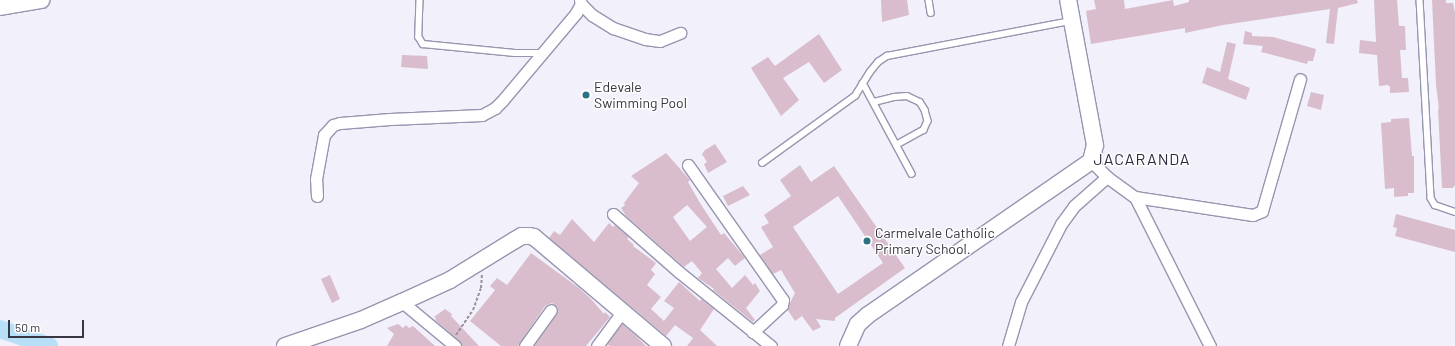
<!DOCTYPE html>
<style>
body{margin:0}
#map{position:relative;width:1455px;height:346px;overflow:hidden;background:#f1f0fb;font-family:Barlow,sans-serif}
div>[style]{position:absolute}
.river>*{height:18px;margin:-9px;padding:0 9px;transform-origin:9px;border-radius:9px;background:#b7e0f8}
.building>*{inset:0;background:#d9bdcd}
.path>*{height:2px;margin-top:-1px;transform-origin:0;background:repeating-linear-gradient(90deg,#94939e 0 3px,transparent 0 5px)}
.roads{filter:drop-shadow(1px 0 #9895af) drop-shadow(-1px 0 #9895af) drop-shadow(0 1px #9895af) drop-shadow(0 -1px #9895af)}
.lane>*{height:5.5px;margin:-2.75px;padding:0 2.75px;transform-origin:2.75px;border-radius:2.75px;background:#fff}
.street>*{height:11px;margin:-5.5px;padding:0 5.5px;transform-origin:5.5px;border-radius:5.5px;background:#fff}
.secondary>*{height:16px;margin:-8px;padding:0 8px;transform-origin:8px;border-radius:8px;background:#fff}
.dots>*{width:11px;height:11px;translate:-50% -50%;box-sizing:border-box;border:2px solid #fff;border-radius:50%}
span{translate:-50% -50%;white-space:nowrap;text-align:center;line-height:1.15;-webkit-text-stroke:3px #fff;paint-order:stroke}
.poi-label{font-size:14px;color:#373641}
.left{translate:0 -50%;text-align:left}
.quarter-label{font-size:16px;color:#2e2b40;letter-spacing:1px}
.scale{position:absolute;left:8px;top:320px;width:76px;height:18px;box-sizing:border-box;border:2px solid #373641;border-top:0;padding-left:5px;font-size:12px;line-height:14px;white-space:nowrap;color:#373641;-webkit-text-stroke:3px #fff;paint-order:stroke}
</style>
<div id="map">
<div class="river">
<i style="left:0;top:329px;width:52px;rotate:19.1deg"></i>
</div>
<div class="building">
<i style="clip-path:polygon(881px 0,907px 0,909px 15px,882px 22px)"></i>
<i style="clip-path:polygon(1094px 0,1124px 0,1125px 9px,1173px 0,1174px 6px,1189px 2px,1189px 0,1357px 0,1358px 3px,1338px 8px,1334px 44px,1326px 43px,1330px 9px,1223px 25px,1185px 33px,1185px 28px,1091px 44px,1086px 11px,1096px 9px)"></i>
<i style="clip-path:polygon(1374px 0,1397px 0,1399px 26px,1405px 26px,1406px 50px,1400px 50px,1402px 78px,1408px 78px,1409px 92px,1390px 93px,1390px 87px,1388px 85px,1379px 86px,1377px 55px,1359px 53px,1360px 40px,1376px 42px)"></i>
<i style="clip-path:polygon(1432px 0,1446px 0,1446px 3px,1453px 3px,1455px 13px,1455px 185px,1453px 188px,1442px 188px,1438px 109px,1439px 109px,1436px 85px)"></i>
<i style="clip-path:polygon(1245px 31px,1252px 33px,1252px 36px,1273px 37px,1316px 49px,1313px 61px,1308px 61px,1307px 64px,1261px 52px,1263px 46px,1243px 44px)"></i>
<i style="clip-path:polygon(819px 34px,842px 70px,824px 83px,809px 62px,783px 78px,799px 100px,781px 116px,751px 68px,768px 57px,775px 66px)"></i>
<i style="clip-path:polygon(1227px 42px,1236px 44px,1228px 79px,1250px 88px,1246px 100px,1202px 83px,1207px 67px,1220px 72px)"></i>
<i style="clip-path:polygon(402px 55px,427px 56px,428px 69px,401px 67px)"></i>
<i style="clip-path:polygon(1311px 92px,1324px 95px,1321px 110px,1307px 106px)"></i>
<i style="clip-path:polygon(1409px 118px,1412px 156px,1414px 156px,1414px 193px,1408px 193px,1408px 196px,1394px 197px,1394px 188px,1385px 189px,1381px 123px,1391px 122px,1391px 119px)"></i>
<i style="clip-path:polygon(715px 144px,727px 162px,708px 173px,704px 164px,707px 162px,702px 154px,705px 150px)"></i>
<i style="clip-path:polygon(evenodd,666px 153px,690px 180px,688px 182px,700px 203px,721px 235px,724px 233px,745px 258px,735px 266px,728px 258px,716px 269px,732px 288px,745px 275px,753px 285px,755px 283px,760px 291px,746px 308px,755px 320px,753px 322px,713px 290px,714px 289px,698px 278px,702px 273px,692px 261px,684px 267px,626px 216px,621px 208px,625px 205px,624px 203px,639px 183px,631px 176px,666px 153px,687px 205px,707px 227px,690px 241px,673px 217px,687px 205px)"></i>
<i style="clip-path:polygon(evenodd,800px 165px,811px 182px,834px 166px,905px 268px,835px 318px,835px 321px,816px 319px,821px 327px,813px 331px,802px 316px,795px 321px,787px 309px,795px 293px,781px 270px,773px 274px,760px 255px,773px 247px,761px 227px,769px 223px,764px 215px,791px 196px,780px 180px,800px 165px,838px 196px,883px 263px,838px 294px,793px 227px,838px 196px)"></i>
<i style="clip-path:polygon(743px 186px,750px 195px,728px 206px,723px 196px)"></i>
<i style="clip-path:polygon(1396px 214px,1455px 230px,1455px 252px,1395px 236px,1397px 228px,1393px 227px)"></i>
<i style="clip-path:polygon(572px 219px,594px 242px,609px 223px,613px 227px,615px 225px,629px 237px,627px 239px,634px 245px,633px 246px,656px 263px,651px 270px,655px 274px,647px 285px,661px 297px,651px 309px,664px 321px,674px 308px,664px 301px,679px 282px,700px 301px,701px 299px,714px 309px,700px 330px,717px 346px,687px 346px,693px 338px,675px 325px,666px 336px,549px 238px,554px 231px,560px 235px)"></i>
<i style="clip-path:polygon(531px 253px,579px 288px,591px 299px,604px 314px,605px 312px,610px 317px,586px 346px,534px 346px,557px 314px,558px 308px,552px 303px,545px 306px,518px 346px,501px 346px,470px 321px,495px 290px,490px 286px,497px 278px,507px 285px)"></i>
<i style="clip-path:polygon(330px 275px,340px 299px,332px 303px,321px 279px)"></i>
<i style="clip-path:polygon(445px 309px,452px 314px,451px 316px,479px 346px,462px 346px,459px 341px,435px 320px,436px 318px,434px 317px)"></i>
<i style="clip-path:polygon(398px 324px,403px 328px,406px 325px,409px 328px,413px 326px,435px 346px,387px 346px,394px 334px,387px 328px)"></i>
<i style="clip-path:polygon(622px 324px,634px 334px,646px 346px,610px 346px,607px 344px)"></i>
</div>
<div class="path">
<i style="left:456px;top:335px;width:30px;rotate:-56deg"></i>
<i style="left:473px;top:310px;width:23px;rotate:-70deg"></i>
<i style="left:481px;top:288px;width:14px;rotate:-86deg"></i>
</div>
<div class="roads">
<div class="lane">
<i style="left:420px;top:0;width:37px;rotate:92deg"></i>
<i style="left:419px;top:37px;width:8px;rotate:60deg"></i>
<i style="left:423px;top:44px;width:92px;rotate:5.6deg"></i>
<i style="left:515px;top:53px;width:26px"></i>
<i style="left:929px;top:0;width:13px;rotate:81deg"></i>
<i style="left:1420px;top:0;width:198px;rotate:86.8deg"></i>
<i style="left:1431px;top:198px;width:8px;rotate:60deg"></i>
<i style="left:1435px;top:205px;width:21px;rotate:19deg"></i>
<i style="left:863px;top:83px;width:103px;rotate:61.7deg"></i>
<i style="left:874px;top:102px;width:21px;rotate:-14deg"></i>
<i style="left:894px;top:97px;width:13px;rotate:-4deg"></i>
<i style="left:907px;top:96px;width:14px;rotate:25deg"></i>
<i style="left:920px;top:102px;width:9px;rotate:58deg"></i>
<i style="left:925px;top:110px;width:11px;rotate:75deg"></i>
<i style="left:928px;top:121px;width:10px;rotate:114deg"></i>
<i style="left:924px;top:130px;width:31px;rotate:151deg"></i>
<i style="left:762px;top:163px;width:115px;rotate:-35.8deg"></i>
<i style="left:855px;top:96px;width:28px;rotate:-58deg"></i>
<i style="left:870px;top:72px;width:13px;rotate:-51deg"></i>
<i style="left:878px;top:62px;width:11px;rotate:-34deg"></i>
<i style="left:887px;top:56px;width:187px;rotate:-10.8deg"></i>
</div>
<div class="street">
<i style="left:581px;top:4px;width:16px;rotate:45deg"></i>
<i style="left:592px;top:15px;width:25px;rotate:32deg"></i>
<i style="left:613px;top:28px;width:34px;rotate:19deg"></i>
<i style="left:645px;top:39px;width:15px;rotate:8deg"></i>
<i style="left:660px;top:41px;width:22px;rotate:-22deg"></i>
<i style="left:1091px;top:161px;width:23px;rotate:45deg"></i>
<i style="left:1107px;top:177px;width:34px;rotate:36deg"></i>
<i style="left:1135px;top:197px;width:119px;rotate:8.7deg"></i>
<i style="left:1253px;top:215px;width:10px;rotate:-24deg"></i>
<i style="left:1262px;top:211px;width:137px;rotate:-73.9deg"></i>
<i style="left:688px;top:165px;width:165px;rotate:54.9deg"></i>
<i style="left:783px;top:300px;width:5px;rotate:101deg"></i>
<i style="left:782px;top:305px;width:40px;rotate:137deg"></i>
<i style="left:317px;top:196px;width:17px;rotate:-93deg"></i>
<i style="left:316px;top:179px;width:45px;rotate:-79.7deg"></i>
<i style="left:324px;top:135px;width:13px;rotate:-48deg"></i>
<i style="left:333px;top:125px;width:7px;rotate:-16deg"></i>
<i style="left:340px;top:123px;width:50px;rotate:-4.6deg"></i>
<i style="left:390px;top:119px;width:92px;rotate:-2.5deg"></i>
<i style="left:482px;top:115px;width:15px;rotate:-28deg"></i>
<i style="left:495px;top:108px;width:10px;rotate:-45deg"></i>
<i style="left:502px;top:101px;width:115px;rotate:-49.9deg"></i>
<i style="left:576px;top:13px;width:10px;rotate:-61deg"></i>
<i style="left:581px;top:4px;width:4px;rotate:-104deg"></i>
<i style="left:1135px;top:197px;width:167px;rotate:63.3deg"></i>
<i style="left:613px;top:214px;width:88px;rotate:41.3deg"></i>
<i style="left:679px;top:272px;width:118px;rotate:38.8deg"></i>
<i style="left:402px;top:302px;width:69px;rotate:39.7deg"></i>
<i style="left:525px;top:346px;width:44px;rotate:-54.2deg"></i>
<i style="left:597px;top:346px;width:42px;rotate:-53.7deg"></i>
<i style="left:1008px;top:346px;width:46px;rotate:-73.5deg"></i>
<i style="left:1021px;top:302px;width:88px;rotate:-62.9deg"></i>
<i style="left:1061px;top:224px;width:22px;rotate:-54deg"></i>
<i style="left:1074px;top:206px;width:44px;rotate:-41.3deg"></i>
</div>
<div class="secondary">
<i style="left:0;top:7px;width:42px;rotate:-9.7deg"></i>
<i style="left:285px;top:346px;width:80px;rotate:-18.9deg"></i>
<i style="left:361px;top:320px;width:45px;rotate:-23.7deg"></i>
<i style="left:402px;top:302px;width:53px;rotate:-24.6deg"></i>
<i style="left:450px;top:280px;width:76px;rotate:-31.6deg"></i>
<i style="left:515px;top:240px;width:8px;rotate:-30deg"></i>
<i style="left:522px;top:236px;width:7px"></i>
<i style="left:529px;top:236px;width:5px;rotate:11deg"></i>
<i style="left:534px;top:237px;width:169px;rotate:40.2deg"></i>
<i style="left:848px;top:346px;width:24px;rotate:-66deg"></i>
<i style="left:858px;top:324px;width:13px;rotate:-42deg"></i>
<i style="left:868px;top:315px;width:271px;rotate:-34.6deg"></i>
<i style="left:1091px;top:161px;width:16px;rotate:-76deg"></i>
<i style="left:1095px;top:145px;width:147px;rotate:-100.5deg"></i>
</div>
</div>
<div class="dots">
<i style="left:586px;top:95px;background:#2d7282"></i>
<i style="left:867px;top:241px;background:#2d7282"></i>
</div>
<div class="poi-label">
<span class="left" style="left:594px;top:95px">Edevale<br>Swimming Pool</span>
<span class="left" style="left:875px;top:241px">Carmelvale Catholic<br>Primary School.</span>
</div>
<div class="quarter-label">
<span style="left:1142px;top:159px">JACARANDA</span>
</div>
<div class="scale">50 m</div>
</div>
